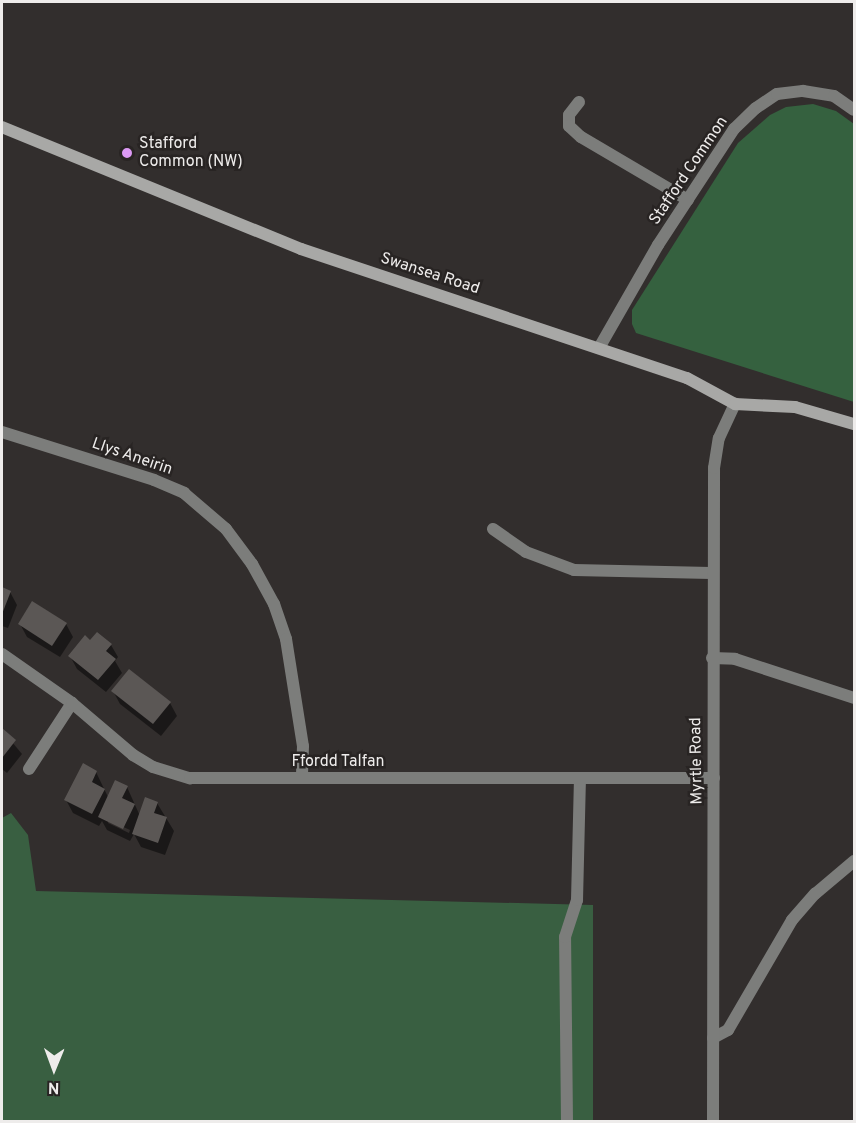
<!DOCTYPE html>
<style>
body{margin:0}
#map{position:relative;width:856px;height:1123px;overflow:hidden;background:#322e2d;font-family:Overpass,sans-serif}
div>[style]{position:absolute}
.green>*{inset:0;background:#395f41}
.forest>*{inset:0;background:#35613f}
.shadow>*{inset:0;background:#0007}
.building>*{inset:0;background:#5b5755}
.lane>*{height:12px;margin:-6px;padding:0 6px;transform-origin:6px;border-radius:6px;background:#7c7d7b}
.street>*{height:12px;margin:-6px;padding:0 6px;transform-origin:6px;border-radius:6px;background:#7c7d7b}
.secondary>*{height:12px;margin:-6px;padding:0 6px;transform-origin:6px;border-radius:6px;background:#a8a8a6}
.dots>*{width:16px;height:16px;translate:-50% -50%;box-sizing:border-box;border:3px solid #282423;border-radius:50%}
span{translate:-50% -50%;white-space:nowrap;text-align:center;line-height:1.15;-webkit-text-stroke:5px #282423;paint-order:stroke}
.poi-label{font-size:16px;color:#eeeceb}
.left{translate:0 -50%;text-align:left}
.street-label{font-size:16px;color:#eeeceb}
.frame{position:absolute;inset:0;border:3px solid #eeeceb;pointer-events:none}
.north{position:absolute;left:24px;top:1039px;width:60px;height:60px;-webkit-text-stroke:4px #282423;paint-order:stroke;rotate:181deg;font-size:16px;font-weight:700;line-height:24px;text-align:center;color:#eeeceb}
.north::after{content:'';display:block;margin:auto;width:21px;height:27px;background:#eeeceb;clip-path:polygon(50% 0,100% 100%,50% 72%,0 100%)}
</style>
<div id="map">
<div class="green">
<i style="clip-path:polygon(11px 813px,28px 835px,36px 891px,593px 905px,593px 1121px,2px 1121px,2px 818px)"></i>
</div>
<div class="forest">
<i style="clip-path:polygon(813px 104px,836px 111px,854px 124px,854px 402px,636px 333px,632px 324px,632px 310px,738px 143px,770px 115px,786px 107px)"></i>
</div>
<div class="shadow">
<i style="clip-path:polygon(2px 589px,10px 592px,17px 605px,8px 628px,2px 626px)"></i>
<i style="clip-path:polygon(20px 624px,66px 624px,73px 637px,60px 657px,27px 637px)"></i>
<i style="clip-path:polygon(91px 642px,111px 645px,118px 657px,115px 661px,122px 673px,106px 692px,77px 669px,70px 656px)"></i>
<i style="clip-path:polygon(113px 691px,170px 703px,177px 716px,161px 736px,120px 704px)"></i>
<i style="clip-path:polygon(2px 730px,22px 754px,7px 773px,2px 769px)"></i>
<i style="clip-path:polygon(evenodd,96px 772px,108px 797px,127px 787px,140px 816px,157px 803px,174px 831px,165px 855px,141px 847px,134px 834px,130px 841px,107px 830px,102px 821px,99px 826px,73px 813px,66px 800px,96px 772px,108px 820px,130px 830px,129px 833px,108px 823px,108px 820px)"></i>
</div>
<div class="building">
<i style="clip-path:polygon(2px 587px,11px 591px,2px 614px)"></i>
<i style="clip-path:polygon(32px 601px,67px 623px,52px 646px,18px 624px)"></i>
<i style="clip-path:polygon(97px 632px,112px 644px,106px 651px,116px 659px,98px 680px,68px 656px,85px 635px,90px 640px)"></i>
<i style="clip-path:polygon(129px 669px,171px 702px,153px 724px,111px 691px)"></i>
<i style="clip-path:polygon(2px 728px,16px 740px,2px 758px)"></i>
<i style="clip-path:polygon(83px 763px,97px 771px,92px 782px,105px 789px,92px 814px,64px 800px)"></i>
<i style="clip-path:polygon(115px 780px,128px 786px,122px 798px,135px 804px,123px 829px,98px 817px)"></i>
<i style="clip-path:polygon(145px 797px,158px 802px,154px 813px,167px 817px,158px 843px,132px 834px)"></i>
</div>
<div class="lane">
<i style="left:579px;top:102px;width:16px;rotate:128deg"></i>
<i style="left:569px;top:115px;width:11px;rotate:90deg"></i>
<i style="left:569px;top:126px;width:16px;rotate:43deg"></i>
<i style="left:581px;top:137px;width:124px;rotate:30.5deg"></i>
<i style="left:29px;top:769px;width:79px;rotate:-56.9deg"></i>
<i style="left:567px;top:1122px;width:185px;rotate:-90.6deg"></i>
<i style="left:565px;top:937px;width:39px;rotate:-72deg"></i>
<i style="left:577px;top:900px;width:119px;rotate:-88.6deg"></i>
</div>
<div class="street">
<i style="left:599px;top:348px;width:119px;rotate:-60.2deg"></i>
<i style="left:658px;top:245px;width:139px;rotate:-56.8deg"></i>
<i style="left:734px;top:129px;width:30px;rotate:-44deg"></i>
<i style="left:756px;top:108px;width:25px;rotate:-34deg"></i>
<i style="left:777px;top:94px;width:26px;rotate:-7deg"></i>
<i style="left:803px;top:91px;width:31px;rotate:9deg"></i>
<i style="left:834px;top:96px;width:24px;rotate:35deg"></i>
<i style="left:2px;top:432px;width:159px;rotate:17.5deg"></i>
<i style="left:154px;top:480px;width:33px;rotate:23deg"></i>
<i style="left:184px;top:493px;width:55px;rotate:40.6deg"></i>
<i style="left:226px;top:529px;width:44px;rotate:53.4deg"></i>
<i style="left:252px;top:564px;width:46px;rotate:61.2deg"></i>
<i style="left:274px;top:604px;width:37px;rotate:71deg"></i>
<i style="left:286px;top:639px;width:108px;rotate:81deg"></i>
<i style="left:303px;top:746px;width:32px;rotate:92deg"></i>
<i style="left:493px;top:529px;width:40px;rotate:34.9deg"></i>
<i style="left:526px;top:552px;width:51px;rotate:20.6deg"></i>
<i style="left:574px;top:570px;width:137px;rotate:1.3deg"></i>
<i style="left:2px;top:654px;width:85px;rotate:35deg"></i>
<i style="left:72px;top:703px;width:80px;rotate:40.4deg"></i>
<i style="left:133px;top:755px;width:23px;rotate:31deg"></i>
<i style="left:153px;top:767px;width:39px;rotate:17deg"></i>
<i style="left:190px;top:778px;width:524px"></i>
<i style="left:712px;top:658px;width:23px;rotate:2deg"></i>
<i style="left:735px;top:659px;width:125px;rotate:18.1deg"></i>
<i style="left:713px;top:1038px;width:17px;rotate:-28deg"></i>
<i style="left:728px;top:1030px;width:127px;rotate:-59.8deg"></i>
<i style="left:792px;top:920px;width:35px;rotate:-49deg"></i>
<i style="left:815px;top:894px;width:51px;rotate:-40.2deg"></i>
<i style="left:713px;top:1122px;width:654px;rotate:-89.91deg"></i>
<i style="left:714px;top:468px;width:30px;rotate:-81deg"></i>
<i style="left:719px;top:438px;width:38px;rotate:-65deg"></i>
</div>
<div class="secondary">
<i style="left:2px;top:127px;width:323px;rotate:22.2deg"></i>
<i style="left:301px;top:249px;width:407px;rotate:18.5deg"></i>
<i style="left:687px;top:378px;width:55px;rotate:28.4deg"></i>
<i style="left:735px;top:404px;width:60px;rotate:2.9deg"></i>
<i style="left:795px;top:407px;width:61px;rotate:16.1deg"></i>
</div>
<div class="dots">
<i style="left:127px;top:153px;background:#dc99f4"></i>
</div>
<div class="poi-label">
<span class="left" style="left:139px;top:153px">Stafford<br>Common (NW)</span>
</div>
<div class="street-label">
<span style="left:689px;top:171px;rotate:-56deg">Stafford Common</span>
<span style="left:430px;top:274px;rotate:18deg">Swansea Road</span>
<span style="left:132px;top:457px;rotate:19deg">Llys Aneirin</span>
<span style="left:697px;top:761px;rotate:-91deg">Myrtle Road</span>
<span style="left:338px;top:762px">Ffordd Talfan</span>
</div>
<div class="frame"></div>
<div class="north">N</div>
</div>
